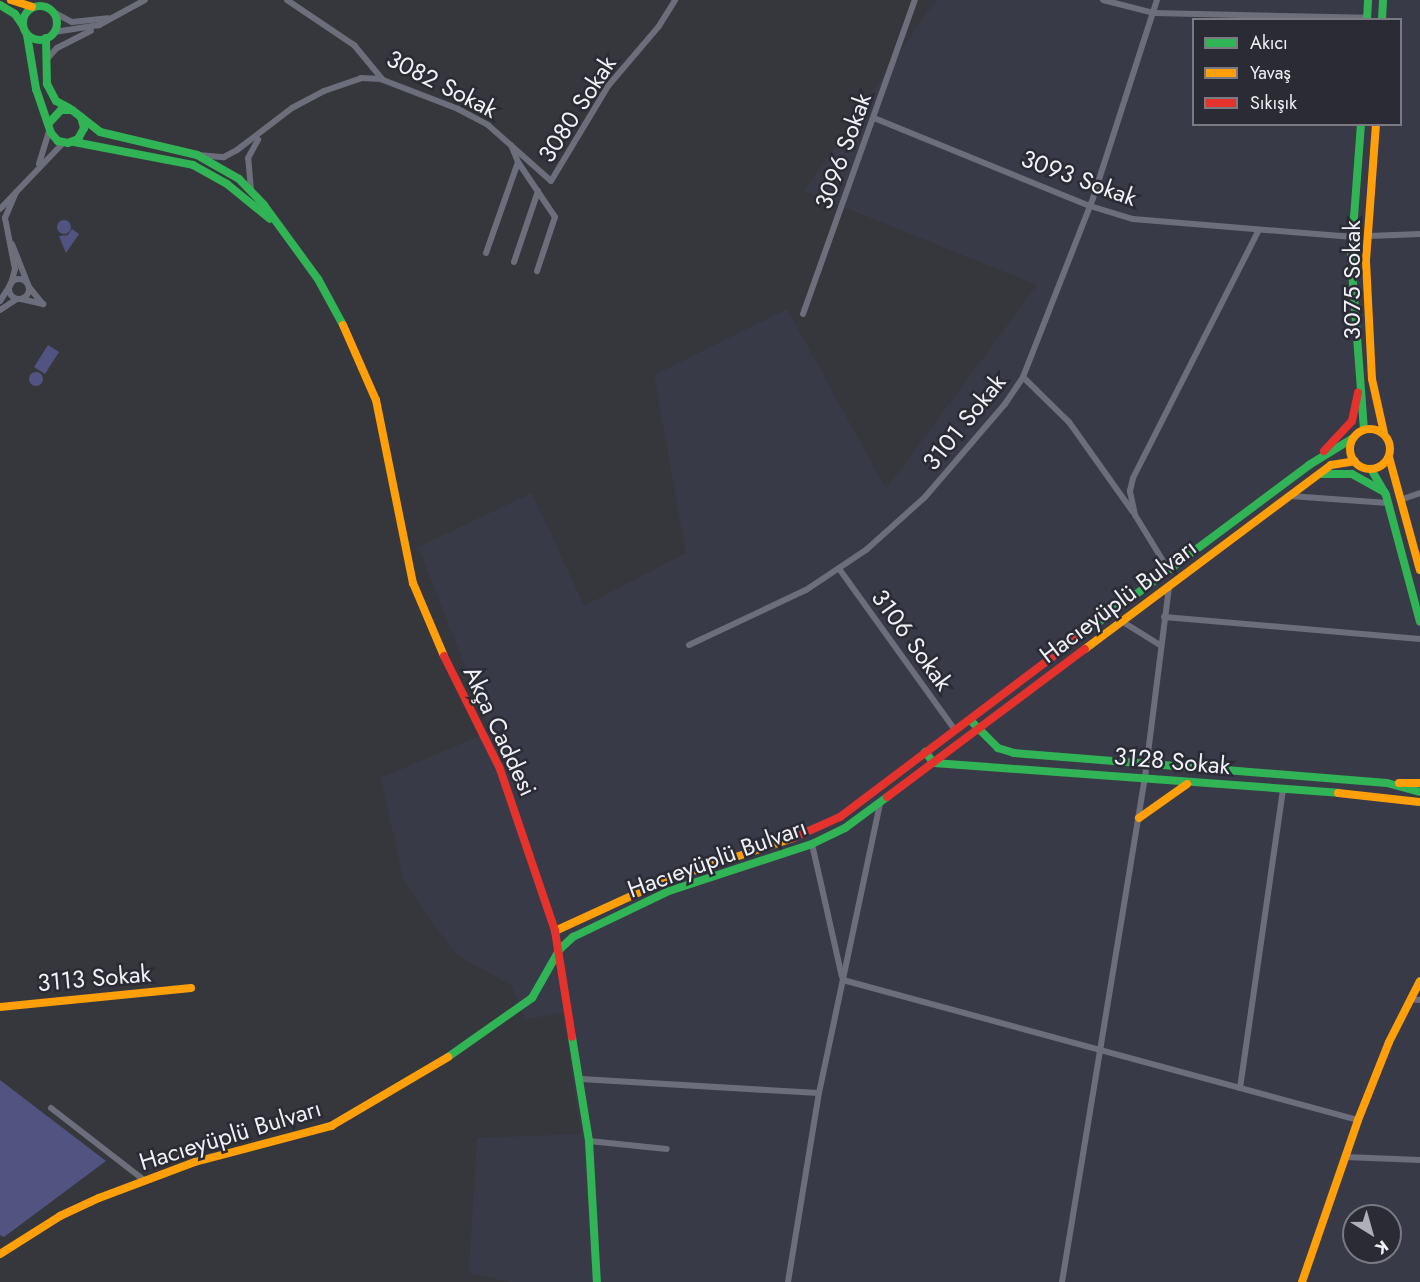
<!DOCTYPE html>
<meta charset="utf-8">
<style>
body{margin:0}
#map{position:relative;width:1420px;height:1282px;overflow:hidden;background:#36373c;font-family:Jost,sans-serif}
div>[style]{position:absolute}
.built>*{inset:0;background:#393a48}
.green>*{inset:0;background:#515381}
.round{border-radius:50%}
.street>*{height:6px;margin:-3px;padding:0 3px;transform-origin:3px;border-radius:3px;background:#6d6e7b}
.street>.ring{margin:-3px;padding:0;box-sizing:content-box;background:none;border:6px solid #6d6e7b;border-radius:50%}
.fast>*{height:8px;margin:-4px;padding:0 4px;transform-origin:4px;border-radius:4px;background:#30b455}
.fast>.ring{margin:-4px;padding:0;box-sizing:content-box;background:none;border:8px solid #30b455;border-radius:50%}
.slow>*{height:8px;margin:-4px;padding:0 4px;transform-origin:4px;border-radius:4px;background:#ff9f0a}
.slow>.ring{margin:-4px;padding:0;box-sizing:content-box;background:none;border:8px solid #ff9f0a;border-radius:50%}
.jam>*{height:8px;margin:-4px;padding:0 4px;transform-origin:4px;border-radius:4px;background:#e5322d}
span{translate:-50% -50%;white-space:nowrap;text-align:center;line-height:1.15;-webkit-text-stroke:5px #2a2b34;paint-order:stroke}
.street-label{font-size:24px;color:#f0f1f7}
.legend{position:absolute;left:1192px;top:18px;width:210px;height:108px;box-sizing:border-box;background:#2a2b34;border:2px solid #797a82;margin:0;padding:8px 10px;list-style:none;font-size:18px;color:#f0f1f7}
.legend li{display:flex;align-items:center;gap:12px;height:30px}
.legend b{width:30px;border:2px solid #797a82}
.north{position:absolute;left:1342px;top:1204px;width:60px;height:60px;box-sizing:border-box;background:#2a2b34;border:2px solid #797a82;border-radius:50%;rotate:143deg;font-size:16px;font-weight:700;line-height:24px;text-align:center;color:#f0f1f7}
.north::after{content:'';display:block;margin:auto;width:21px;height:27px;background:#afb0b6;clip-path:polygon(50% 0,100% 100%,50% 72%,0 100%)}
</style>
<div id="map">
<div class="built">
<i style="clip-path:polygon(evenodd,936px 0,1420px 0,1420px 1282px,511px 1282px,469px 1273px,477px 1138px,581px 1134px,563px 1013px,525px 1019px,511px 985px,455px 954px,403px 879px,381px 778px,491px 731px,418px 547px,532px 493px,584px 606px,686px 553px,654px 375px,787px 309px,886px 489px,1037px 285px,804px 191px,936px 0,1194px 20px,1400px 20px,1400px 124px,1194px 124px,1194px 20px,936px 0,1354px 1216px,1390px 1216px,1390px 1252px,1354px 1252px,1354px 1216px)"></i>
</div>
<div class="green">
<i class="round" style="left:57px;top:220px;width:14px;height:14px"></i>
<i style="clip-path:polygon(72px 229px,79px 234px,66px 253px,59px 236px,68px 235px)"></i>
<i style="clip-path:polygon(48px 345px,59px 352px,45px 374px,34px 367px)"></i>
<i class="round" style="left:29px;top:372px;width:14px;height:14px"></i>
<i style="clip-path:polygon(0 1080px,106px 1161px,4px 1237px,0 1235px)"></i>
</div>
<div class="street">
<i style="left:287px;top:0;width:81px;rotate:33.9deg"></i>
<i style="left:354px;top:45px;width:45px;rotate:50.4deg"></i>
<i style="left:383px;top:80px;width:80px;rotate:21.1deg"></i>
<i style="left:458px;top:109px;width:34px;rotate:28deg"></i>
<i style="left:488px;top:125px;width:84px;rotate:41.6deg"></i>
<i style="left:551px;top:181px;width:111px;rotate:-59deg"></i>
<i style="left:608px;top:86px;width:79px;rotate:-49.6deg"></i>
<i style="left:659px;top:26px;width:31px;rotate:-58deg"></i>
<i style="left:1103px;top:0;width:53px;rotate:14.3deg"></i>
<i style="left:1154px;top:13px;width:213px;rotate:1.3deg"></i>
<i style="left:53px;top:12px;width:21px;rotate:28deg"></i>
<i style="left:72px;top:22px;width:36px;rotate:-6deg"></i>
<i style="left:54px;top:32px;width:46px;rotate:-8.8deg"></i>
<i style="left:99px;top:25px;width:52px;rotate:-28.5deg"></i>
<i style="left:47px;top:59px;width:15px;rotate:-48deg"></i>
<i style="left:57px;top:48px;width:38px;rotate:-27deg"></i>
<i style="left:874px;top:118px;width:233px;rotate:22.2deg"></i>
<i style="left:1090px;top:206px;width:45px;rotate:16.8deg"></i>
<i style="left:1133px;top:219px;width:221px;rotate:4.7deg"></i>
<i style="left:199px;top:155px;width:25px;rotate:5deg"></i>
<i style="left:224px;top:157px;width:15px;rotate:-28deg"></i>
<i style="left:237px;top:150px;width:69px;rotate:-37.4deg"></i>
<i style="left:292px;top:108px;width:36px;rotate:-28deg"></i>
<i style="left:324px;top:91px;width:39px;rotate:-19deg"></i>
<i style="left:361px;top:78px;width:21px;rotate:3deg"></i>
<i style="left:518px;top:162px;width:66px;rotate:56.1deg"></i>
<i style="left:555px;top:217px;width:57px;rotate:108.4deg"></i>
<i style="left:39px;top:164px;width:34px;rotate:-73deg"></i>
<i style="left:251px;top:190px;width:32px;rotate:-95deg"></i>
<i style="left:248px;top:158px;width:21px;rotate:-61deg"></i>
<i style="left:0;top:209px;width:91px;rotate:-46.3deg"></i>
<i style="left:1369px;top:236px;width:51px;rotate:-2.2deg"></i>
<i style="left:12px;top:244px;width:46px;rotate:68.4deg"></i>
<i style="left:29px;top:287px;width:22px;rotate:51deg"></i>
<i style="left:486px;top:253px;width:96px;rotate:-70.6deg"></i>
<i style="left:518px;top:162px;width:18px;rotate:-112deg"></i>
<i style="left:514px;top:262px;width:75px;rotate:-71.3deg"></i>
<i class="ring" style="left:9px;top:279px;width:14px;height:14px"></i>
<i style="left:11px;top:284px;width:16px;rotate:-75deg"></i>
<i style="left:15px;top:269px;width:52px;rotate:-101.1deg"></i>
<i style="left:5px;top:218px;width:28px;rotate:-67deg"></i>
<i style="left:21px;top:299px;width:23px;rotate:13deg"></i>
<i style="left:0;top:301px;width:17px;rotate:-57deg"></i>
<i style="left:0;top:310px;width:20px;rotate:-33deg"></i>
<i style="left:803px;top:314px;width:333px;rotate:-70.4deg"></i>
<i style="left:1023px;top:377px;width:64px;rotate:44.4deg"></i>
<i style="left:1069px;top:422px;width:110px;rotate:54.6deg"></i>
<i style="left:1290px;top:496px;width:98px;rotate:4.1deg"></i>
<i style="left:1400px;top:500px;width:21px;rotate:-19deg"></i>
<i style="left:1168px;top:569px;width:63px;rotate:-121.4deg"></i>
<i style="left:1135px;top:515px;width:25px;rotate:-102deg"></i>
<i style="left:1130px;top:491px;width:13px;rotate:-77deg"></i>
<i style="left:1133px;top:478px;width:276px;rotate:-63.1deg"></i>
<i style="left:840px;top:570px;width:197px;rotate:54.3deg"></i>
<i style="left:1164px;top:617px;width:257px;rotate:4.9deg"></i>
<i style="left:1123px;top:622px;width:44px;rotate:31.9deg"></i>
<i style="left:689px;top:645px;width:129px;rotate:-25.2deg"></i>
<i style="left:806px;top:590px;width:72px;rotate:-33.7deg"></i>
<i style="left:866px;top:550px;width:79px;rotate:-41.9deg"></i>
<i style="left:925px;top:497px;width:123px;rotate:-49.3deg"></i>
<i style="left:1005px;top:404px;width:32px;rotate:-56deg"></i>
<i style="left:1023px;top:377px;width:192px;rotate:-68.6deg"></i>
<i style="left:1093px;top:198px;width:208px;rotate:-72.1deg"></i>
<i style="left:812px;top:844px;width:136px;rotate:77.3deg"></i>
<i style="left:843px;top:980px;width:534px;rotate:15.21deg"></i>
<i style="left:1410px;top:999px;width:10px;rotate:6deg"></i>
<i style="left:581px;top:1079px;width:238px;rotate:3.4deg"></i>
<i style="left:1240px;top:1088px;width:302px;rotate:-81.8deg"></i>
<i style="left:51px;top:1108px;width:119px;rotate:37.8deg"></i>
<i style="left:589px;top:1141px;width:78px;rotate:5.9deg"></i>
<i style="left:1345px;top:1157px;width:75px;rotate:2.3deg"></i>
<i style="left:788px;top:1282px;width:192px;rotate:-80.7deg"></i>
<i style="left:819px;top:1093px;width:295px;rotate:-78.1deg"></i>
<i style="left:1062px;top:1282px;width:512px;rotate:-80.67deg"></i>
<i style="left:1145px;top:777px;width:192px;rotate:-82.8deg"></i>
</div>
<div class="fast">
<i style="left:0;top:5px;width:17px;rotate:31deg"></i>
<i style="left:15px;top:14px;width:14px;rotate:56deg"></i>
<i class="ring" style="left:23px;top:6px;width:26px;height:26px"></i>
<i style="left:1367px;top:20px;width:20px;rotate:-87deg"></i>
<i style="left:1382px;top:20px;width:20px;rotate:-87deg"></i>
<i style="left:27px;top:35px;width:55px;rotate:80.5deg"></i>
<i style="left:36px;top:89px;width:46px;rotate:71.2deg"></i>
<i style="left:51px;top:133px;width:11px;rotate:49deg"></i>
<i style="left:58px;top:141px;width:10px;rotate:11deg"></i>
<i style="left:68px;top:143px;width:11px;rotate:-22deg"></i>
<i style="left:78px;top:139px;width:13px;rotate:-61deg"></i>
<i style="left:84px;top:128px;width:11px;rotate:-105deg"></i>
<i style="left:81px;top:117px;width:11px;rotate:-142deg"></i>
<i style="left:72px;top:110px;width:11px;rotate:180deg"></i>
<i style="left:61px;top:110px;width:16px;rotate:133deg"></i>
<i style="left:46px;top:38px;width:46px;rotate:88.8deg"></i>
<i style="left:47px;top:84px;width:19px;rotate:62deg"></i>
<i style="left:56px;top:101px;width:15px;rotate:28deg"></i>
<i style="left:81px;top:117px;width:24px;rotate:38deg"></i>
<i style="left:100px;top:132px;width:100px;rotate:13.3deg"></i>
<i style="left:197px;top:155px;width:48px;rotate:29.7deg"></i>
<i style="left:239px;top:179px;width:36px;rotate:46deg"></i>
<i style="left:264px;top:205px;width:92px;rotate:53.9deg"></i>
<i style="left:318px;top:279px;width:52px;rotate:61.5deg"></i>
<i style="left:1361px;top:124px;width:133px;rotate:94.3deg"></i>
<i style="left:1351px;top:257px;width:172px;rotate:85.7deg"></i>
<i style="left:74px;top:142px;width:121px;rotate:10.9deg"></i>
<i style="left:193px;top:165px;width:39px;rotate:29deg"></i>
<i style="left:227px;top:184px;width:55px;rotate:39.1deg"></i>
<i style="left:1371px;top:469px;width:30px;rotate:60deg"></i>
<i style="left:1386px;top:495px;width:131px;rotate:75deg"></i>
<i style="left:1322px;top:474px;width:30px"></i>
<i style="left:1352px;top:474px;width:37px;rotate:29deg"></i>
<i style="left:1088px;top:630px;width:276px;rotate:-36.7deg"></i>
<i style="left:1309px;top:465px;width:52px;rotate:-31.5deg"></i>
<i style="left:970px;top:720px;width:40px;rotate:45deg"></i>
<i style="left:998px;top:748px;width:17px;rotate:17deg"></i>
<i style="left:1014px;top:753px;width:374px;rotate:4.6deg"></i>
<i style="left:1387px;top:783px;width:34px;rotate:15deg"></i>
<i style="left:925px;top:752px;width:14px;rotate:51deg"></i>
<i style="left:934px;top:763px;width:405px;rotate:4.2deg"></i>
<i style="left:572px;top:1037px;width:105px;rotate:80.7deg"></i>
<i style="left:589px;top:1141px;width:141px;rotate:86.8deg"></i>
<i style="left:448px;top:1057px;width:103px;rotate:-35.1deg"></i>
<i style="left:532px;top:998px;width:56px;rotate:-60.3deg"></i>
<i style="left:560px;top:949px;width:18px;rotate:-43deg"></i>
<i style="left:573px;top:937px;width:106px;rotate:-25.6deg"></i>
<i style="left:669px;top:891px;width:151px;rotate:-18.2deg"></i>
<i style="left:812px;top:844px;width:37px;rotate:-26deg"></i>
<i style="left:845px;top:828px;width:52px;rotate:-36.4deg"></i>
</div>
<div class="slow">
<i style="left:11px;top:0;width:22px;rotate:18deg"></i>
<i style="left:1376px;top:124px;width:137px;rotate:94.2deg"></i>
<i style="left:1366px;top:261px;width:118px;rotate:87.1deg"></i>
<i style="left:1372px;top:379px;width:55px;rotate:77.5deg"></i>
<i style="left:343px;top:325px;width:82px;rotate:66.3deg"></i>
<i style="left:376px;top:400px;width:187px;rotate:78.6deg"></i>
<i style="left:413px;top:583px;width:79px;rotate:67deg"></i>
<i class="ring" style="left:1350px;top:429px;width:32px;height:32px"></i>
<i style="left:1389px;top:457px;width:117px;rotate:74.7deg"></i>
<i style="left:1085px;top:649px;width:307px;rotate:-36.8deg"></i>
<i style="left:1331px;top:465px;width:24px;rotate:-9deg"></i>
<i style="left:1399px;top:783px;width:21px"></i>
<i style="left:1338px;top:793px;width:82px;rotate:6.3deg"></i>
<i style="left:1139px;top:818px;width:59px;rotate:-35.3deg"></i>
<i style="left:555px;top:931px;width:122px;rotate:-24.7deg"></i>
<i style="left:666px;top:880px;width:134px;rotate:-18.3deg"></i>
<i style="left:0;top:1007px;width:192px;rotate:-5.7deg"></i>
<i style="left:0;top:1254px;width:71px;rotate:-32.3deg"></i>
<i style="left:60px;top:1216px;width:43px;rotate:-24.8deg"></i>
<i style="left:99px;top:1198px;width:103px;rotate:-20.6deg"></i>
<i style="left:195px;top:1162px;width:141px;rotate:-14.8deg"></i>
<i style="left:331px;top:1126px;width:136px;rotate:-30.5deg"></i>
<i style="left:1302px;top:1282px;width:171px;rotate:-70.9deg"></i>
<i style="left:1358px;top:1120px;width:84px;rotate:-68.3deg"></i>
<i style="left:1389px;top:1042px;width:68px;rotate:-63.1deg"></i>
</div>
<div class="jam">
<i style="left:1324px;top:451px;width:41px;rotate:-47deg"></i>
<i style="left:1352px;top:421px;width:29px;rotate:-78deg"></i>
<i style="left:444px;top:656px;width:126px;rotate:63.6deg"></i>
<i style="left:500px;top:769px;width:171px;rotate:71.2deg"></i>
<i style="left:555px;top:931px;width:107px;rotate:80.9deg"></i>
<i style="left:887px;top:797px;width:247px;rotate:-36.8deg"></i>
<i style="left:793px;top:838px;width:51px;rotate:-24.1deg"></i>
<i style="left:840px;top:817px;width:311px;rotate:-37deg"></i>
</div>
<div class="street-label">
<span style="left:442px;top:84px;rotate:27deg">3082 Sokak</span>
<span style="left:577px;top:109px;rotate:-57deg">3080 Sokak</span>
<span style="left:843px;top:151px;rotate:-70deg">3096 Sokak</span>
<span style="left:1079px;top:178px;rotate:20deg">3093 Sokak</span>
<span style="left:1352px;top:280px;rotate:-90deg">3075 Sokak</span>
<span style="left:964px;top:422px;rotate:-51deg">3101 Sokak</span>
<span style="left:1118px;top:601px;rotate:-37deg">Hacıeyüplü Bulvarı</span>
<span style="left:912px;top:640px;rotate:54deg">3106 Sokak</span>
<span style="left:500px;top:731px;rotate:65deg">Akça Caddesi</span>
<span style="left:1172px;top:761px;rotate:5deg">3128 Sokak</span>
<span style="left:717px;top:858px;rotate:-20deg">Hacıeyüplü Bulvarı</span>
<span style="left:94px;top:978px;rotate:-5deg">3113 Sokak</span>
<span style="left:230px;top:1135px;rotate:-17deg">Hacıeyüplü Bulvarı</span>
</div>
<ul class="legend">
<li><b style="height:8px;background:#30b455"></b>Akıcı</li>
<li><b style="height:8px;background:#ff9f0a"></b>Yavaş</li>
<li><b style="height:8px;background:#e5322d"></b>Sıkışık</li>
</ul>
<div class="north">K</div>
</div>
